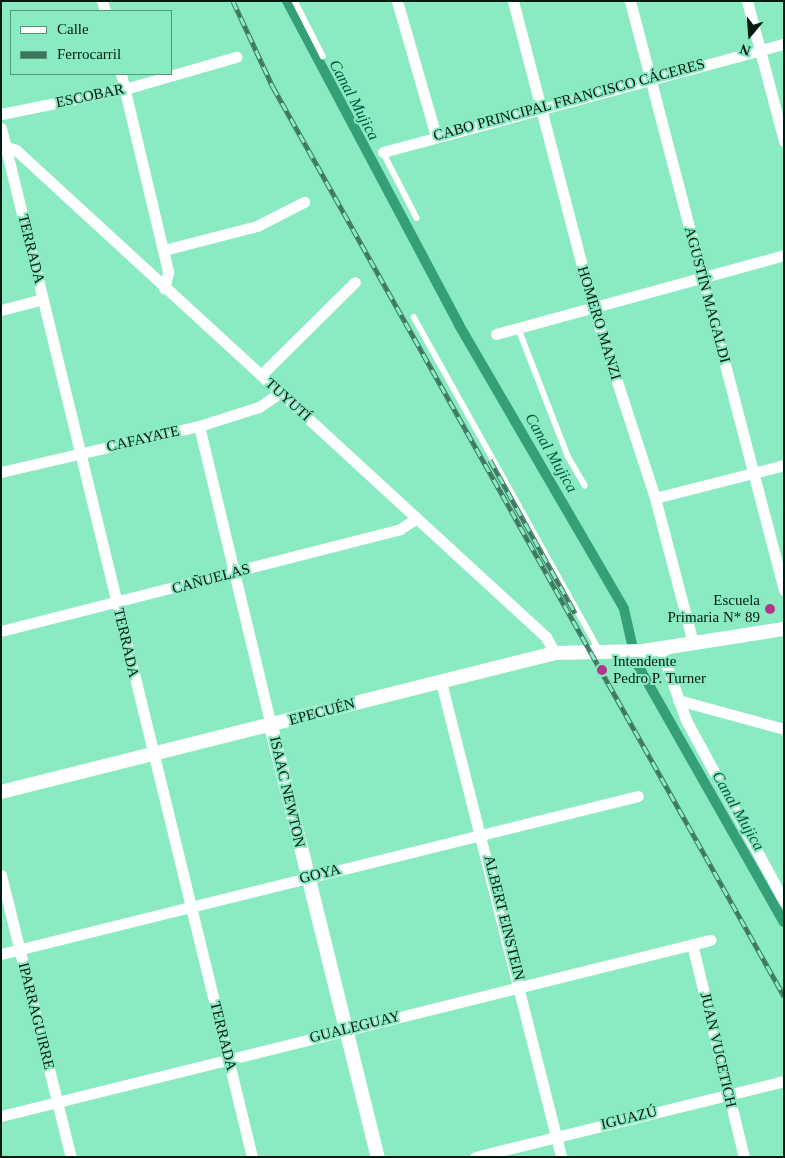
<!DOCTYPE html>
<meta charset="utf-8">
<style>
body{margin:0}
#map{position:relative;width:785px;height:1158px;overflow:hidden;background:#8aeac1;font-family:Georgia,serif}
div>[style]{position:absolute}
.canal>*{height:10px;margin:-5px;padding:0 5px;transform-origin:5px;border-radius:5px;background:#359f78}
.service>*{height:5.5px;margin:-2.75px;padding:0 2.75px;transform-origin:2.75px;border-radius:2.75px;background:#fff}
.minor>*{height:11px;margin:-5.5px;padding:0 5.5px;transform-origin:5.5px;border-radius:5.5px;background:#fff}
.tertiary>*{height:14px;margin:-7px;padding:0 7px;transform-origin:7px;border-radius:7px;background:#fff}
.rail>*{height:5px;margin-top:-2.5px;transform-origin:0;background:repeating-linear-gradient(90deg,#8aeac1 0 9px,#3d765e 0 18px);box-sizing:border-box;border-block:1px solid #3d765e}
.dots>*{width:14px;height:14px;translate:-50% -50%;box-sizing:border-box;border:2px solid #8aeac1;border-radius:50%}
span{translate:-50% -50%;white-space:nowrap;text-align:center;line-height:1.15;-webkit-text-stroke:4px #8aeac1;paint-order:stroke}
.street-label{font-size:15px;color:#001b10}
.poi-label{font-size:15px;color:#001b10}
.right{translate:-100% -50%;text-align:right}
.left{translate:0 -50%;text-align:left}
.water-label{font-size:16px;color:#00573d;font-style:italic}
.frame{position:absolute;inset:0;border:2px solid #001b10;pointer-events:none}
.legend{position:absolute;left:10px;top:10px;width:162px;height:65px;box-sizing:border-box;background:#8aeac1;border:1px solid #53977a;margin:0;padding:6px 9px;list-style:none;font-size:15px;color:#001b10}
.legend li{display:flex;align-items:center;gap:10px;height:25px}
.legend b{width:25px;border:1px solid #53977a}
.north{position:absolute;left:725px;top:10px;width:50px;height:50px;-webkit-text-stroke:4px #8aeac1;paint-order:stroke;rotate:198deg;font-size:14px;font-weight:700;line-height:20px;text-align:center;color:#001b10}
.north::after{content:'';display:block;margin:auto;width:18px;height:22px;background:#001b10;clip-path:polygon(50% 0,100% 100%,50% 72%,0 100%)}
</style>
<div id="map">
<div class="canal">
<i style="left:287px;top:1px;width:367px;rotate:62deg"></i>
<i style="left:459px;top:325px;width:328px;rotate:59.8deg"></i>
<i style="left:624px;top:609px;width:54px;rotate:77.2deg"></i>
<i style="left:636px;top:662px;width:299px;rotate:60.4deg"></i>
</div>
<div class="service">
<i style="left:295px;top:1px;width:62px;rotate:63deg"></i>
<i style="left:383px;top:152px;width:74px;rotate:62.7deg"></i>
<i style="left:414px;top:317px;width:382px;rotate:60.9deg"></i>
<i style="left:518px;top:327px;width:138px;rotate:68.8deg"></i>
<i style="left:568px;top:456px;width:34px;rotate:60deg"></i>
</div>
<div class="minor">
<i style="left:102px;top:1px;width:10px;rotate:73deg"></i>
<i style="left:397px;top:1px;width:141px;rotate:73.9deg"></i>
<i style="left:513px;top:1px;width:314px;rotate:75.4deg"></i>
<i style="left:592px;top:305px;width:203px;rotate:71.9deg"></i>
<i style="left:655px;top:498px;width:150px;rotate:75.3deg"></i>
<i style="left:630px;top:1px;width:609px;rotate:75.35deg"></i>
<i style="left:747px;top:1px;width:145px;rotate:75.2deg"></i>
<i style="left:121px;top:74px;width:204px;rotate:76.6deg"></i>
<i style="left:168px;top:272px;width:17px;rotate:103deg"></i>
<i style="left:1px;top:114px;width:126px;rotate:-11.4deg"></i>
<i style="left:125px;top:89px;width:116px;rotate:-16.1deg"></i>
<i style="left:1px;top:128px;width:1059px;rotate:76.29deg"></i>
<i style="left:1px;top:145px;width:16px;rotate:18deg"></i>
<i style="left:16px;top:150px;width:720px;rotate:42.58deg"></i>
<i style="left:546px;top:637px;width:18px;rotate:61deg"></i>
<i style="left:383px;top:152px;width:415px;rotate:-15.1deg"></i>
<i style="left:164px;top:250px;width:96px;rotate:-14.5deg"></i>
<i style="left:257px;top:226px;width:53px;rotate:-27.1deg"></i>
<i style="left:1px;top:310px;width:43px;rotate:-14.7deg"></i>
<i style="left:496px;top:334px;width:299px;rotate:-15.3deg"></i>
<i style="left:261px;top:375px;width:132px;rotate:-44.7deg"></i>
<i style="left:199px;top:426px;width:309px;rotate:76.5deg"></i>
<i style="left:1px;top:472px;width:203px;rotate:-13.1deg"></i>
<i style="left:199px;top:426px;width:63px;rotate:-17.6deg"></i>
<i style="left:259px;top:407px;width:25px;rotate:-34deg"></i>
<i style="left:655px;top:498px;width:133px;rotate:-14.3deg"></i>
<i style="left:1px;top:631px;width:412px;rotate:-14.3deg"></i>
<i style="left:400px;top:529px;width:20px;rotate:-33deg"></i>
<i style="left:660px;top:647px;width:77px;rotate:70.4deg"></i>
<i style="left:686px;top:720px;width:206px;rotate:61.6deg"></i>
<i style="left:441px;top:682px;width:490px;rotate:75.8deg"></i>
<i style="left:678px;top:700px;width:110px;rotate:15.3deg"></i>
<i style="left:1px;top:875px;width:291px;rotate:76.1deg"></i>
<i style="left:692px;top:944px;width:219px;rotate:76.3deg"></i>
<i style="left:1px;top:954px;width:656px;rotate:-13.93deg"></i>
<i style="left:1px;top:1116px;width:731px;rotate:-13.94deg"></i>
<i style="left:475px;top:1157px;width:318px;rotate:-13.8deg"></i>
</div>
<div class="tertiary">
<i style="left:271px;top:726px;width:444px;rotate:76.1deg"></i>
<i style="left:1px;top:792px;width:571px;rotate:-14.08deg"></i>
<i style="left:555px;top:653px;width:88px;rotate:-1.3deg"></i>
<i style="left:643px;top:651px;width:143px;rotate:-8.9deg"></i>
</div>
<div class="rail">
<i style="left:233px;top:1px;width:95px;rotate:65.1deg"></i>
<i style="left:273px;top:87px;width:1043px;rotate:60.66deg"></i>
<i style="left:490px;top:460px;width:175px;rotate:60.9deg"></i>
</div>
<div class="dots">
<i style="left:770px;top:609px;background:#b23687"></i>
<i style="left:602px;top:670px;background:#b23687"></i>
</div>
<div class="street-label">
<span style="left:90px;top:96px;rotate:-12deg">ESCOBAR</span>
<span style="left:569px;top:100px;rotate:-15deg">CABO PRINCIPAL FRANCISCO CÁCERES</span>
<span style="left:31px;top:249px;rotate:76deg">TERRADA</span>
<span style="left:707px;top:295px;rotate:75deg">AGUSTÍN MAGALDI</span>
<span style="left:599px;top:323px;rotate:73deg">HOMERO MANZI</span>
<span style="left:288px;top:400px;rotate:42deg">TUYUTÍ</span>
<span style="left:143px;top:439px;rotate:-13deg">CAFAYATE</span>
<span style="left:211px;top:579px;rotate:-15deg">CAÑUELAS</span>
<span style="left:126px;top:643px;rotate:77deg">TERRADA</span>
<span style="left:322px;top:712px;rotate:-15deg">EPECUÉN</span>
<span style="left:287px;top:792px;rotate:77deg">ISAAC NEWTON</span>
<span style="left:320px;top:874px;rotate:-14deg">GOYA</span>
<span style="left:504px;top:918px;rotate:76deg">ALBERT EINSTEIN</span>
<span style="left:36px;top:1016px;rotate:76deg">IPARRAGUIRRE</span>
<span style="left:355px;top:1027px;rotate:-14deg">GUALEGUAY</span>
<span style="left:223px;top:1036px;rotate:76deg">TERRADA</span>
<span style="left:718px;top:1050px;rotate:77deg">JUAN VUCETICH</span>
<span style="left:629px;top:1118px;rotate:-14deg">IGUAZÚ</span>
</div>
<div class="poi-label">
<span class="right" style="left:760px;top:609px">Escuela<br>Primaria N* 89</span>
<span class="left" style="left:613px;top:670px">Intendente<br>Pedro P. Turner</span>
</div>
<div class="water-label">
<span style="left:354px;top:100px;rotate:62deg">Canal Mujica</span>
<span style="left:551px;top:453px;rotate:60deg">Canal Mujica</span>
<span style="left:738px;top:811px;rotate:60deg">Canal Mujica</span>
</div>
<div class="frame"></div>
<ul class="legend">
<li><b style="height:6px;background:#fff"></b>Calle</li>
<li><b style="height:6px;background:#3d765e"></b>Ferrocarril</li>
</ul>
<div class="north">N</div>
</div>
